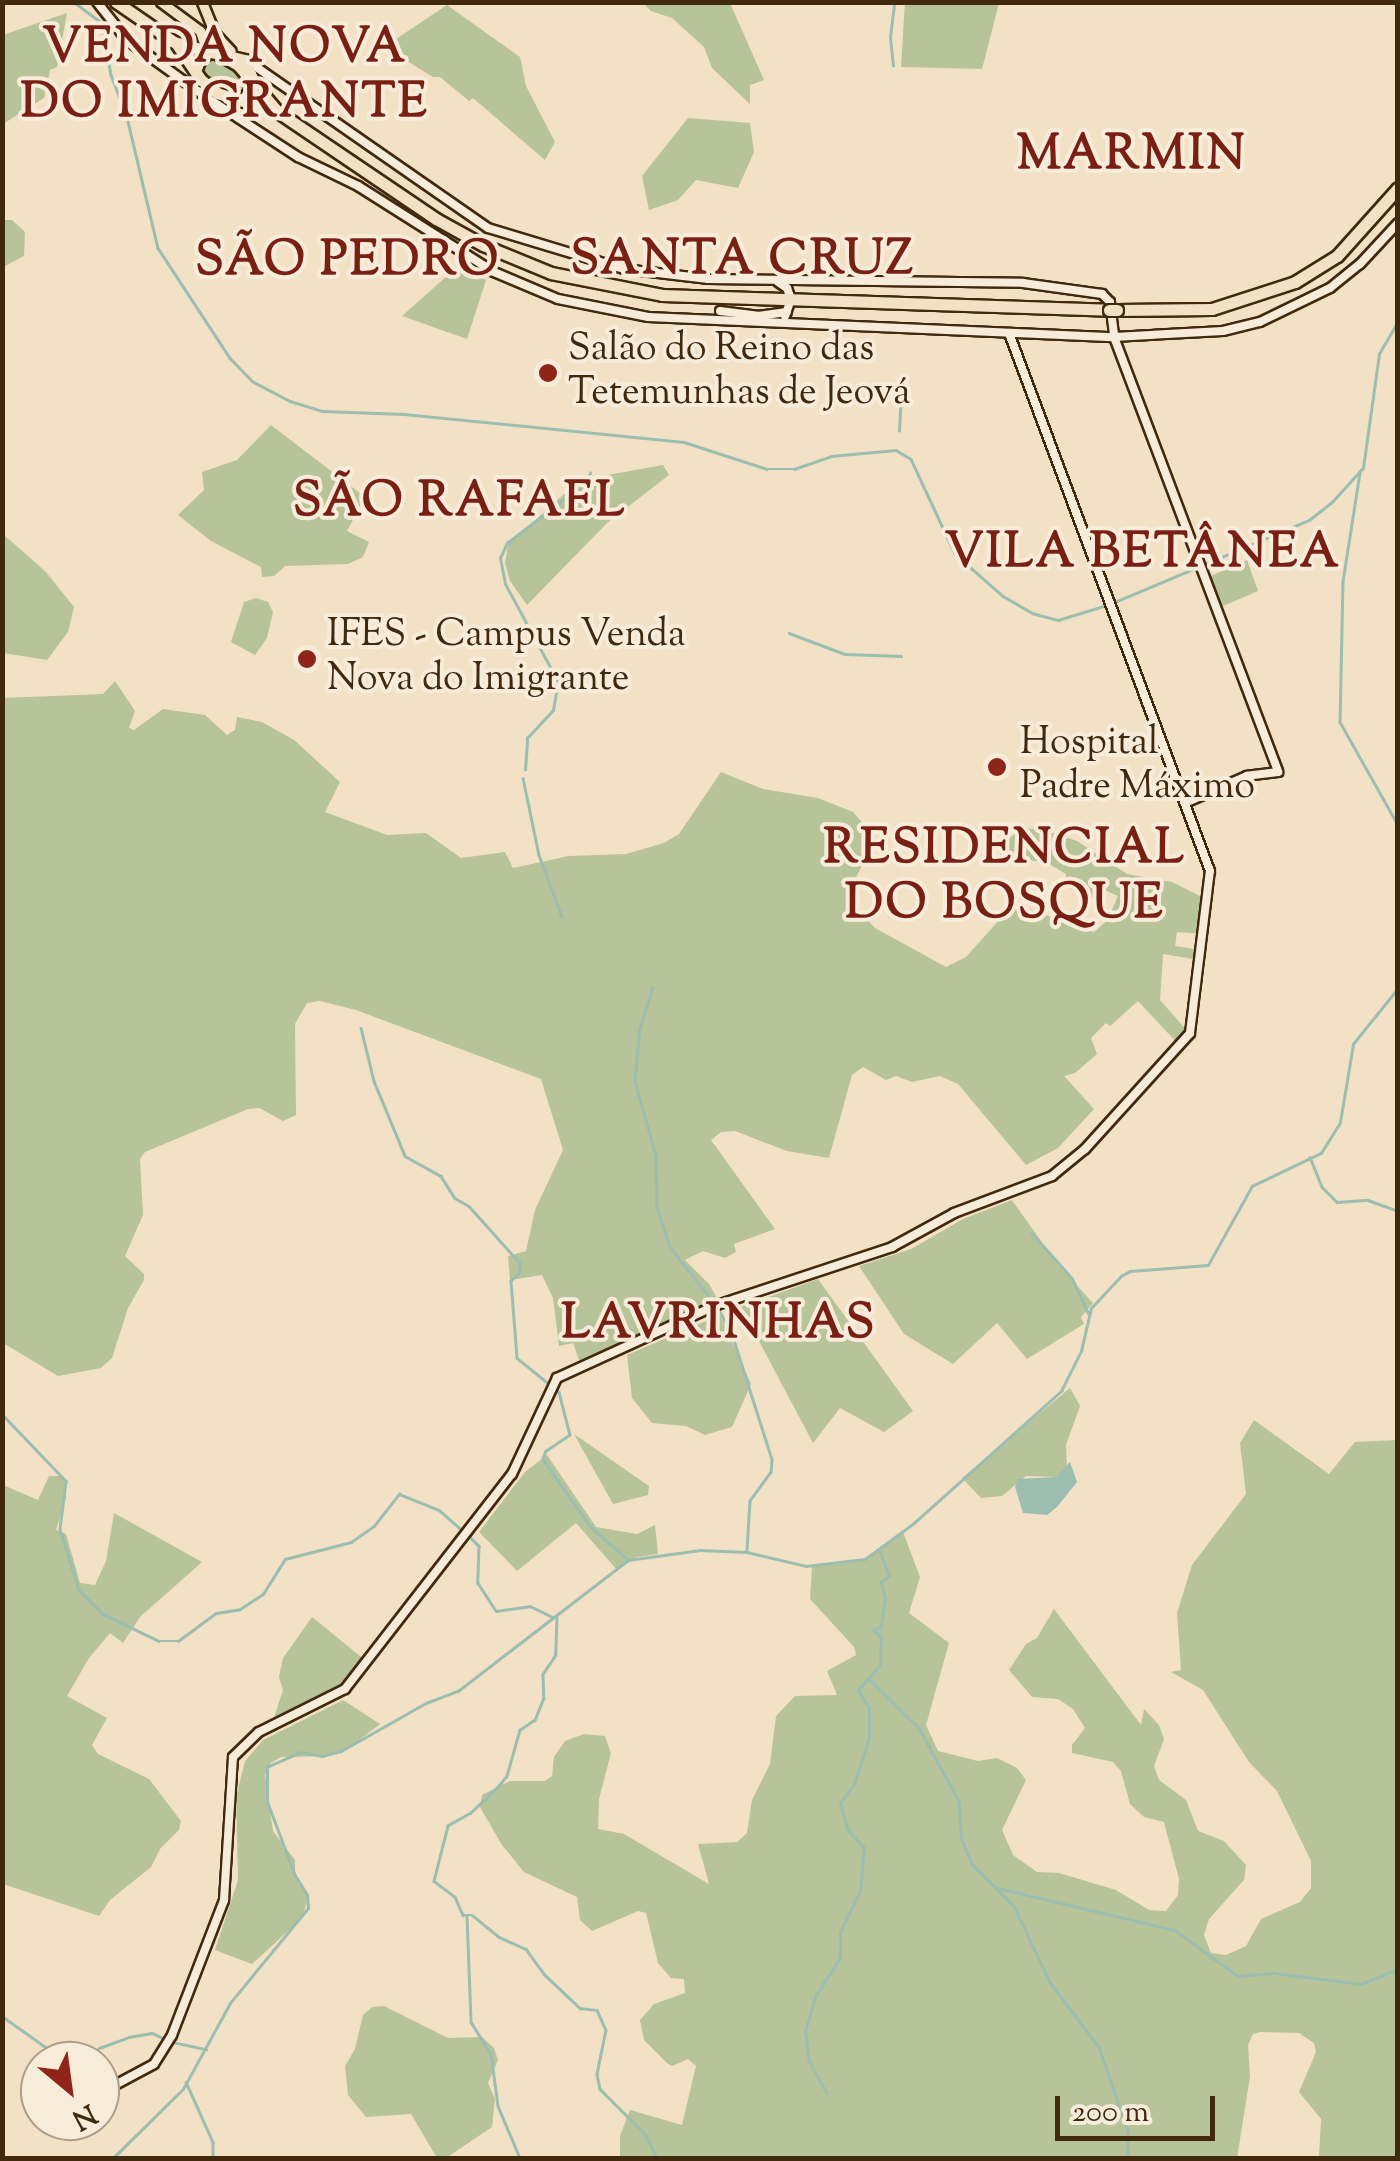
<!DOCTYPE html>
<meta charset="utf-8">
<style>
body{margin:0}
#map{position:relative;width:1400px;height:2161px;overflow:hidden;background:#f3e1c6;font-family:"Sorts Mill Goudy",serif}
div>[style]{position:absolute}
.green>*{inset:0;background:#b7c398}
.water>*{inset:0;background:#9cbeb0}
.stream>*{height:2.5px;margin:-1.25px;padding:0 1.25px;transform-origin:1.25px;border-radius:1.25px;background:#9cbeb0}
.roads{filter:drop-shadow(2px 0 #41290e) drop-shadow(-2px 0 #41290e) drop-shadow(0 2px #41290e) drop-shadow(0 -2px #41290e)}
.secondary>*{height:8px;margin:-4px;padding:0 4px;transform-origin:4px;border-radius:4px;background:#f7ecda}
.primary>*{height:9px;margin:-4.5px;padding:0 4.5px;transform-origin:4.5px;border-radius:4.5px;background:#f3e1c6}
.highway>*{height:11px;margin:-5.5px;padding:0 5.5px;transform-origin:5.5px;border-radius:5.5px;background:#f3e1c6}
.bridges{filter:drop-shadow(2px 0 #41290e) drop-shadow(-2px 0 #41290e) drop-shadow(0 2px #41290e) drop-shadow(0 -2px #41290e)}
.highway-bridge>*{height:11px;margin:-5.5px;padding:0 5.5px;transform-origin:5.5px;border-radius:5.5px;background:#f3e1c6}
.dots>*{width:28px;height:28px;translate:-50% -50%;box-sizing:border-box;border:5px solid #f7ecda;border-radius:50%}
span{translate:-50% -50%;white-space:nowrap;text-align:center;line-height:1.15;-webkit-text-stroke:8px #f7ecda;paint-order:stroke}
.poi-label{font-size:38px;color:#41290e}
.left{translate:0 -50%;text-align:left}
.district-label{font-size:48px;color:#7a1f14;font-weight:700;letter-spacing:2.5px}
.frame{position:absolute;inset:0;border:5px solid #41290e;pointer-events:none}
.north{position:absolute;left:20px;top:2041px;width:100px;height:100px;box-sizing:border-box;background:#f7ecda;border:2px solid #ae9e88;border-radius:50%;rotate:151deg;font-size:28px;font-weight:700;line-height:40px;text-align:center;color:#41290e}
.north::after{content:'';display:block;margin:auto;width:35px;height:45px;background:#8f2418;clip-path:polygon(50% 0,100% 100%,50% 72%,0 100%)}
.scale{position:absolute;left:1055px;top:2096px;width:160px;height:45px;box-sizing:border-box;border:5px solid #41290e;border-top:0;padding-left:12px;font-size:30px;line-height:35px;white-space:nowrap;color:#41290e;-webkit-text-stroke:8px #f7ecda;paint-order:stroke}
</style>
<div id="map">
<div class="green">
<i style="clip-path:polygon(905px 2px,999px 3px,982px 69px,901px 67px)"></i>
<i style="clip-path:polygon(643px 3px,730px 3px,764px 80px,750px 85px,750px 104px,712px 68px,704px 47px,672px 18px,651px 11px)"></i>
<i style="clip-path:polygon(447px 5px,520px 57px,526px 86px,555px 142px,545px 160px,473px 98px,469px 101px,440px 77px,433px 77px,384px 47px)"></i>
<i style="clip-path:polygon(67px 13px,57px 67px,50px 70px,44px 98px,3px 124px,3px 35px)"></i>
<i style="clip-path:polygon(214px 56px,249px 82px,245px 94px,234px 100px,202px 74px,203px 64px)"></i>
<i style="clip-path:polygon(688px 118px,750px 123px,754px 152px,738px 188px,696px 180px,678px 200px,649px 210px,642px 176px)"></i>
<i style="clip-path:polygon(2px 220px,12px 220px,25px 232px,24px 256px,3px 267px)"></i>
<i style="clip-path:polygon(457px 267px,486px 280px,467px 339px,402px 316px)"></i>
<i style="clip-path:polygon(271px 425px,365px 497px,347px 531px,369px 542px,363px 557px,348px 564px,285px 566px,274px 576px,262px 577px,261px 567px,211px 541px,178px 515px,204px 490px,202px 472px,237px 460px)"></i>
<i style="clip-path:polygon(663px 465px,669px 475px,607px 523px,527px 605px,510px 581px,505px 563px,508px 545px,564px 494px,591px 478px)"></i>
<i style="clip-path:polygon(3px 534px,46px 572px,74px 607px,68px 632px,47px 660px,3px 653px)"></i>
<i style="clip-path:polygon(1247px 560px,1258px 591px,1223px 606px,1211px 576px)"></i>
<i style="clip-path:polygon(256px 598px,268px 602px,273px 612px,267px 638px,255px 655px,231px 642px,244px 602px)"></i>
<i style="clip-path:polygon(115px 681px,135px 711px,129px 728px,134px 730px,163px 709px,205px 715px,227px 735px,235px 730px,237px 717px,262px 722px,294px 740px,340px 782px,325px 812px,387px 835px,426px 833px,461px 858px,505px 852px,513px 868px,569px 856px,626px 854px,664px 843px,679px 834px,721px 772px,763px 789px,818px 798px,853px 812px,880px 843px,872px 846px,850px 889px,857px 908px,875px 928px,946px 967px,966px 957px,1000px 919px,1015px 909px,1029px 909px,1094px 932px,1107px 921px,1118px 896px,1100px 888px,1095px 900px,1066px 887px,1066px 874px,1046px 862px,1000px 857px,1002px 843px,1023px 828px,1044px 830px,1077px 841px,1127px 874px,1172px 882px,1208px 900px,1202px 934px,1177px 932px,1175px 946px,1201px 950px,1199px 960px,1163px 954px,1160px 1000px,1190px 1034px,1180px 1046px,1138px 1001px,1110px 1026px,1106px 1023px,1091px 1038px,1097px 1054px,1075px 1073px,1064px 1076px,1094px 1109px,1058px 1148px,1026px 1165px,958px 1084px,940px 1076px,912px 1082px,896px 1076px,886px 1080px,863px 1067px,852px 1075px,829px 1158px,787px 1151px,735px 1131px,721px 1132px,711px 1140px,775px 1229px,734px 1244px,736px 1252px,725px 1258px,703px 1251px,685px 1260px,709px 1284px,721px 1305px,581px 1366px,573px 1343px,559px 1346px,553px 1298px,542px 1275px,510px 1280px,508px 1256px,526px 1251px,535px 1210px,563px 1150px,541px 1079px,356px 1010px,320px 1001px,307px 1003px,295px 1024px,296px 1115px,283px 1121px,259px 1108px,248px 1109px,145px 1152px,140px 1159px,143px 1215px,125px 1256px,144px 1274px,144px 1280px,128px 1308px,112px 1358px,101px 1368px,58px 1376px,3px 1343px,3px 698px,103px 694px)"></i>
<i style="clip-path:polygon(1012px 1200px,1058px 1265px,1093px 1303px,1081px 1317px,1084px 1324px,1027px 1359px,997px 1323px,953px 1364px,904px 1334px,859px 1266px,911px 1249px,963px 1219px)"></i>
<i style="clip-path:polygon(818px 1279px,913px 1411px,884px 1432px,840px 1408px,813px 1443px,741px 1307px)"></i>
<i style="clip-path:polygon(720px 1315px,751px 1384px,732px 1427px,705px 1435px,686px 1426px,652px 1423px,632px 1398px,627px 1355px)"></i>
<i style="clip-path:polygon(1070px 1388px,1080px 1406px,1066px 1445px,1067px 1468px,1056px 1477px,1026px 1476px,1002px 1496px,981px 1498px,962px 1478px)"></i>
<i style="clip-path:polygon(1254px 1420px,1329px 1474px,1355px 1442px,1397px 1440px,1397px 2158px,1319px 2158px,1321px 2119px,1299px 2092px,1316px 2052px,1314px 2043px,1299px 2033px,1260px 2032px,1253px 2034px,1248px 2045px,1250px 2077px,1237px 2158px,620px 2158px,620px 2136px,630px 2110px,682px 2125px,696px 2066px,688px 2059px,672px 2066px,667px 2063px,644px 2040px,640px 2020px,654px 2004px,685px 1993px,684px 1979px,671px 1978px,658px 1963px,646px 1913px,638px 1911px,592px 1931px,580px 1920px,577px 1897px,524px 1872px,502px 1845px,480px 1807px,482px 1795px,510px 1781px,545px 1781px,552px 1776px,554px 1757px,565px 1741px,584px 1734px,605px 1736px,611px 1753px,599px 1799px,598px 1829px,624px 1834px,709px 1884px,698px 1844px,737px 1842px,747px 1833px,752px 1800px,770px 1764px,776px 1716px,795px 1696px,837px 1695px,827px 1671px,856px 1655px,854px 1647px,810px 1599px,812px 1567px,865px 1559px,903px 1532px,920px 1577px,909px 1613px,949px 1643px,926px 1725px,938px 1751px,978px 1761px,997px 1758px,1017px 1768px,1026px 1780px,1002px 1830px,1013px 1855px,1037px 1872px,1059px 1873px,1116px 1890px,1149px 1910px,1166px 1911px,1178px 1895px,1179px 1879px,1164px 1822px,1144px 1817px,1130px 1804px,1121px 1771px,1113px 1762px,1072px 1753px,1072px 1745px,1085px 1728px,1073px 1709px,1058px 1699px,1032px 1697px,1009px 1670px,1026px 1644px,1037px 1638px,1054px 1609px,1141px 1725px,1144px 1709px,1159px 1725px,1164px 1739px,1154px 1766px,1159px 1780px,1186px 1800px,1198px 1831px,1224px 1841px,1246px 1865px,1244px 1880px,1209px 1919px,1204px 1935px,1211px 1953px,1226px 1955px,1246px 1946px,1261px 1919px,1300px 1902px,1311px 1888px,1311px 1861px,1277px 1791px,1249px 1762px,1203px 1690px,1171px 1672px,1181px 1670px,1177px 1613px,1192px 1565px,1246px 1494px,1240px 1443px)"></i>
<i style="clip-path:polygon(574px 1434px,649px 1486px,648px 1495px,613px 1504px)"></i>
<i style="clip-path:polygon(547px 1455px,596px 1527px,637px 1534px,655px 1525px,658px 1554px,637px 1557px,617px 1570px,576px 1523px,517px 1571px,479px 1532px,525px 1472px)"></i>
<i style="clip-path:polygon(49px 1476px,61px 1476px,65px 1482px,66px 1498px,56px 1530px,66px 1534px,80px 1583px,95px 1585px,106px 1561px,114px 1513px,202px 1562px,140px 1617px,123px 1643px,110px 1633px,89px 1658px,67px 1696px,107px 1718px,92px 1745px,98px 1754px,149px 1779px,181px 1821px,179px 1830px,160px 1849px,151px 1867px,110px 1900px,99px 1916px,3px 1884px,3px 1485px,38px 1500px)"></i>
<i style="clip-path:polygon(312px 1617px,365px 1660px,338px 1692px,273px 1721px,283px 1690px,279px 1677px,283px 1658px)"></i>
<i style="clip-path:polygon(343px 1700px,380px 1724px,348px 1749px,327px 1756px,281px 1757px,271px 1763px,265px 1775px,273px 1831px,295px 1860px,295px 1876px,308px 1898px,302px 1918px,252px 1964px,215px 1950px,238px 1880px,236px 1797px,245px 1761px,263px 1740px)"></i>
<i style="clip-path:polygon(384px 2006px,448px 2038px,482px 2037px,494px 2048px,498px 2060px,488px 2083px,495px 2099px,492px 2127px,446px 2158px,437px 2158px,411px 2114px,366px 2117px,348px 2095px,345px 2066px,355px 2049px,363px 2015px,372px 2007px)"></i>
</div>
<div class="water">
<i style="clip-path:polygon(1070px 1462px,1077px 1482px,1057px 1507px,1047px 1515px,1023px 1513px,1015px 1487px,1018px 1479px,1056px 1477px)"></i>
</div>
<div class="stream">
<i style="left:74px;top:2px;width:35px;rotate:37deg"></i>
<i style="left:102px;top:23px;width:53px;rotate:80.2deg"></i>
<i style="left:111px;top:75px;width:45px;rotate:69.1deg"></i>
<i style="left:127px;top:117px;width:135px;rotate:76.7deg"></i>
<i style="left:158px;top:248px;width:131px;rotate:56.8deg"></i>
<i style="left:230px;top:358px;width:32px;rotate:46deg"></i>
<i style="left:252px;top:381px;width:43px;rotate:27.8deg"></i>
<i style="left:290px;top:401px;width:34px;rotate:17deg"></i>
<i style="left:322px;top:411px;width:82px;rotate:2.1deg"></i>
<i style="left:404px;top:414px;width:281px;rotate:5.7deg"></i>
<i style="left:684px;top:442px;width:87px;rotate:18deg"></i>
<i style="left:767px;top:469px;width:27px"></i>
<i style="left:794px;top:469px;width:39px;rotate:-19deg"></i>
<i style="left:831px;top:456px;width:65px;rotate:-5.3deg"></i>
<i style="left:896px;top:450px;width:17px;rotate:31deg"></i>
<i style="left:911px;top:459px;width:105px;rotate:65.1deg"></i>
<i style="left:955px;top:554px;width:64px;rotate:41.2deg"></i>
<i style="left:1003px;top:596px;width:34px;rotate:30deg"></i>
<i style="left:1032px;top:613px;width:27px;rotate:15deg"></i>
<i style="left:1058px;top:620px;width:51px;rotate:-17deg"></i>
<i style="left:893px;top:66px;width:29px;rotate:-96deg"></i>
<i style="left:890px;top:37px;width:35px;rotate:-83deg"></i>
<i style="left:899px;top:431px;width:33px;rotate:-87deg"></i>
<i style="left:1360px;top:473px;width:109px;rotate:98.9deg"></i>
<i style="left:1343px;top:581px;width:141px;rotate:91.2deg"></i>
<i style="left:1340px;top:722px;width:118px;rotate:60.6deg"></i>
<i style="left:1115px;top:602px;width:211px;rotate:-22.9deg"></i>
<i style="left:1309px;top:520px;width:28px;rotate:-38deg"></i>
<i style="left:1331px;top:503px;width:47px;rotate:-47.6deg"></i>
<i style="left:1363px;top:468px;width:115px;rotate:-82deg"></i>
<i style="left:1379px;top:354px;width:38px;rotate:-60deg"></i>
<i style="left:789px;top:633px;width:60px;rotate:20.6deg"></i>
<i style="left:845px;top:654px;width:56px;rotate:2deg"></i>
<i style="left:525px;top:770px;width:32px;rotate:-86deg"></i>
<i style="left:527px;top:738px;width:38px;rotate:-47deg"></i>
<i style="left:553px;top:710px;width:28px;rotate:-80deg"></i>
<i style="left:558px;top:682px;width:111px;rotate:-118.4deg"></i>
<i style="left:505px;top:584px;width:26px;rotate:-101deg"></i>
<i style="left:500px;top:558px;width:17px;rotate:-65deg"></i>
<i style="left:507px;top:543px;width:100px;rotate:-37.7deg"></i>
<i style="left:586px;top:482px;width:10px;rotate:-66deg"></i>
<i style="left:523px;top:778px;width:79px;rotate:78.3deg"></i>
<i style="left:539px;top:855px;width:66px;rotate:69.6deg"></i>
<i style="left:653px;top:987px;width:44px;rotate:107.2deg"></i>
<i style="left:640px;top:1029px;width:52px;rotate:95.5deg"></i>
<i style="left:635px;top:1081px;width:77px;rotate:74.2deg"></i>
<i style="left:656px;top:1155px;width:53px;rotate:88.9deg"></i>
<i style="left:657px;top:1208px;width:41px;rotate:71.6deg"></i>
<i style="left:670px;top:1247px;width:75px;rotate:51.5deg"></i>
<i style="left:717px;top:1306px;width:32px;rotate:62deg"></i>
<i style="left:732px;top:1334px;width:131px;rotate:72.3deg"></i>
<i style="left:772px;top:1459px;width:13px;rotate:94deg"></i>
<i style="left:771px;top:1472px;width:36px;rotate:126deg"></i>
<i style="left:750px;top:1501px;width:49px;rotate:93.5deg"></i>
<i style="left:361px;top:1028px;width:55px;rotate:76.2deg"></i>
<i style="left:374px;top:1081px;width:81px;rotate:67.5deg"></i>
<i style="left:405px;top:1156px;width:41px;rotate:29.1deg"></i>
<i style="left:441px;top:1176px;width:26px;rotate:58deg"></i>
<i style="left:455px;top:1198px;width:16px;rotate:30deg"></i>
<i style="left:469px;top:1206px;width:76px;rotate:48.2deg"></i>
<i style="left:520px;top:1263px;width:9px;rotate:90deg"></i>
<i style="left:520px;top:1272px;width:13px;rotate:135deg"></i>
<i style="left:511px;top:1281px;width:77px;rotate:85.5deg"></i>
<i style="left:517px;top:1358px;width:54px;rotate:39deg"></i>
<i style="left:559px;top:1392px;width:44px;rotate:75.7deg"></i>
<i style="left:570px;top:1435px;width:29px;rotate:146deg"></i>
<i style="left:546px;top:1451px;width:9px;rotate:111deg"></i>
<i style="left:543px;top:1459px;width:82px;rotate:55deg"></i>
<i style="left:590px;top:1526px;width:50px;rotate:41.7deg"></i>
<i style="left:1310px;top:1157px;width:32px;rotate:68deg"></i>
<i style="left:1322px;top:1187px;width:21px;rotate:45deg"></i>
<i style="left:1337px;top:1202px;width:31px;rotate:-4deg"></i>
<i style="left:1368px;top:1200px;width:32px;rotate:20deg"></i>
<i style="left:1032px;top:1233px;width:60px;rotate:48.4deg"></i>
<i style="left:1072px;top:1278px;width:38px;rotate:65deg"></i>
<i style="left:2px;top:1414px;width:93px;rotate:46.3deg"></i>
<i style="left:66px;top:1481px;width:48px;rotate:97.1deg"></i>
<i style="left:60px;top:1529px;width:64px;rotate:72.7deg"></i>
<i style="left:79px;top:1590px;width:34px;rotate:45deg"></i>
<i style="left:103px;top:1614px;width:62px;rotate:25.7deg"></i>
<i style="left:159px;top:1641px;width:19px"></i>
<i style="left:178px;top:1641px;width:47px;rotate:-36.4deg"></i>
<i style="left:216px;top:1613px;width:24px;rotate:-9deg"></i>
<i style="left:240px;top:1609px;width:27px;rotate:-33deg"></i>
<i style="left:263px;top:1594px;width:41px;rotate:-57.8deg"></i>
<i style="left:285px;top:1559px;width:68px;rotate:-14.4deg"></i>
<i style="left:351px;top:1542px;width:28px;rotate:-35deg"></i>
<i style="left:374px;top:1526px;width:41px;rotate:-52deg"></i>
<i style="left:399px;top:1494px;width:43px;rotate:21.8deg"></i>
<i style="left:439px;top:1510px;width:32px;rotate:41deg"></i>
<i style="left:469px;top:1536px;width:14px;rotate:45deg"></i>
<i style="left:479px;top:1546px;width:37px;rotate:92deg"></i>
<i style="left:478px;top:1583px;width:33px;rotate:57deg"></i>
<i style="left:496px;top:1611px;width:34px;rotate:-8deg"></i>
<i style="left:530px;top:1606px;width:25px;rotate:26deg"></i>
<i style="left:557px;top:1617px;width:38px;rotate:92deg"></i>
<i style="left:556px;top:1655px;width:23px;rotate:124deg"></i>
<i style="left:543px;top:1674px;width:24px;rotate:88deg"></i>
<i style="left:544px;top:1698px;width:24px;rotate:112deg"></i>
<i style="left:535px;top:1720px;width:18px;rotate:146deg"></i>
<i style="left:520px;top:1730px;width:48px;rotate:105.8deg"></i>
<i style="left:507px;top:1776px;width:11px;rotate:128deg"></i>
<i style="left:500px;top:1785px;width:40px;rotate:136deg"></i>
<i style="left:471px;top:1813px;width:26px;rotate:151deg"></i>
<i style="left:448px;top:1826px;width:57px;rotate:104.3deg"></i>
<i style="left:434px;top:1881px;width:26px;rotate:37deg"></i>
<i style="left:455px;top:1897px;width:20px;rotate:66deg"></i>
<i style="left:463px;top:1915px;width:9px"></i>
<i style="left:472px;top:1915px;width:35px;rotate:39deg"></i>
<i style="left:499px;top:1937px;width:30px;rotate:24deg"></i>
<i style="left:526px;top:1949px;width:31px;rotate:54deg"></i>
<i style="left:544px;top:1974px;width:50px;rotate:43.4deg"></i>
<i style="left:580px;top:2008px;width:17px;rotate:7deg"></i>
<i style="left:597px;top:2010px;width:22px;rotate:66deg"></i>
<i style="left:606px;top:2030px;width:45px;rotate:101.6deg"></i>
<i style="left:597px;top:2074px;width:15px;rotate:79deg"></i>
<i style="left:600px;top:2089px;width:65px;rotate:45deg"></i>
<i style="left:646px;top:2135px;width:25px;rotate:64deg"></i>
<i style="left:870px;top:1680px;width:69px;rotate:44.4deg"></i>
<i style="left:919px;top:1728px;width:83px;rotate:61.3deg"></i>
<i style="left:959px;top:1801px;width:39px;rotate:86deg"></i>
<i style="left:962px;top:1840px;width:26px;rotate:67deg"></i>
<i style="left:972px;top:1864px;width:59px;rotate:45deg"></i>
<i style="left:1014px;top:1906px;width:84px;rotate:64.7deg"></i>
<i style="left:1050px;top:1982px;width:81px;rotate:53deg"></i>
<i style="left:1099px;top:2047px;width:89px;rotate:71deg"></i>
<i style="left:1128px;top:2131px;width:27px;rotate:90deg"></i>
<i style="left:994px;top:1887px;width:186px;rotate:13.4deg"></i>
<i style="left:1175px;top:1930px;width:78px;rotate:36.1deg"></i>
<i style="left:1238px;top:1976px;width:36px;rotate:-5deg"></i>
<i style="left:1274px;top:1973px;width:88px;rotate:7.2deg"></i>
<i style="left:1361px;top:1984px;width:40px;rotate:-22deg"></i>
<i style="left:467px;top:1916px;width:106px;rotate:87.8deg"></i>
<i style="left:471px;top:2022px;width:38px;rotate:58deg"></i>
<i style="left:491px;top:2054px;width:52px;rotate:82.3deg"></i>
<i style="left:498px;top:2106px;width:56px;rotate:67.1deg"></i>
<i style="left:2px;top:2016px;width:77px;rotate:35.5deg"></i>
<i style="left:172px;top:2042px;width:35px;rotate:12deg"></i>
<i style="left:86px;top:2061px;width:18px;rotate:-45deg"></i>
<i style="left:99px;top:2048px;width:32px;rotate:-20deg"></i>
<i style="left:129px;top:2037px;width:23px;rotate:-10deg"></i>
<i style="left:152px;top:2033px;width:14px;rotate:25deg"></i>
<i style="left:186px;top:2082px;width:66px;rotate:65.8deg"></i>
<i style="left:213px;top:2142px;width:16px;rotate:90deg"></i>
<i style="left:827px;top:2094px;width:37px;rotate:-119deg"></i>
<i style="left:809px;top:2062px;width:31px;rotate:-97deg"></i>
<i style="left:805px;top:2031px;width:38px;rotate:-73deg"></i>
<i style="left:816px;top:1995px;width:44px;rotate:-57deg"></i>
<i style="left:840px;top:1958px;width:26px;rotate:-90deg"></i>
<i style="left:840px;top:1932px;width:46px;rotate:-64deg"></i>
<i style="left:860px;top:1891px;width:43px;rotate:-84.7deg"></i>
<i style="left:864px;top:1848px;width:23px;rotate:-133deg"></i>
<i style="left:848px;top:1831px;width:29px;rotate:-106deg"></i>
<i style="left:840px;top:1803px;width:24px;rotate:-54deg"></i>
<i style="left:854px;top:1784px;width:48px;rotate:-71.9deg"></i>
<i style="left:869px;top:1738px;width:29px;rotate:-90deg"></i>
<i style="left:869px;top:1709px;width:22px;rotate:-120deg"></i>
<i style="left:858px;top:1690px;width:33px;rotate:-49deg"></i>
<i style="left:880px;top:1665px;width:27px;rotate:-88deg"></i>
<i style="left:881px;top:1638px;width:11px;rotate:-135deg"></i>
<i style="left:873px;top:1630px;width:9px;rotate:-27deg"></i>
<i style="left:881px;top:1626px;width:27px;rotate:-82deg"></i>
<i style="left:885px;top:1599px;width:17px;rotate:-103deg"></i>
<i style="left:881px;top:1582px;width:10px;rotate:-37deg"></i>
<i style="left:889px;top:1576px;width:28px;rotate:-111deg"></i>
<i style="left:113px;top:2158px;width:98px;rotate:-44.6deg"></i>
<i style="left:183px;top:2089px;width:98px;rotate:-61.3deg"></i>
<i style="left:230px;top:2003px;width:123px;rotate:-50.6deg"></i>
<i style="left:308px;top:1908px;width:13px;rotate:-94deg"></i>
<i style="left:307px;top:1895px;width:22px;rotate:-122deg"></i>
<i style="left:295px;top:1876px;width:79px;rotate:-110.7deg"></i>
<i style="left:267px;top:1802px;width:35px;rotate:-90deg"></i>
<i style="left:267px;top:1767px;width:36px;rotate:-24deg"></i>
<i style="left:300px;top:1752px;width:22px;rotate:10deg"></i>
<i style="left:322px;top:1756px;width:20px;rotate:-15deg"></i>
<i style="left:341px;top:1751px;width:98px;rotate:-29.5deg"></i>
<i style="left:426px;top:1703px;width:34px;rotate:-21deg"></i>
<i style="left:458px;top:1691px;width:215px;rotate:-37.6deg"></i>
<i style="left:628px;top:1560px;width:73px;rotate:-7.9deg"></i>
<i style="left:700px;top:1550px;width:47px;rotate:2.4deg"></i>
<i style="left:747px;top:1552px;width:61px;rotate:13.3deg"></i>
<i style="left:806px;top:1566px;width:59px;rotate:-6.8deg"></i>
<i style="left:865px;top:1559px;width:61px;rotate:-36.3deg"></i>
<i style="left:914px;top:1523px;width:198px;rotate:-41.9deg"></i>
<i style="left:1061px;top:1391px;width:45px;rotate:-63.4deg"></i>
<i style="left:1081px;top:1351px;width:44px;rotate:-76.9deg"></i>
<i style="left:1091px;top:1308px;width:44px;rotate:-46.8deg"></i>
<i style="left:1121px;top:1276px;width:10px;rotate:-29deg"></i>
<i style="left:1130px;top:1271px;width:78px;rotate:-4.4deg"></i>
<i style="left:1208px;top:1265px;width:90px;rotate:-60.9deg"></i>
<i style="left:1252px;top:1186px;width:76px;rotate:-25.6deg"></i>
<i style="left:1321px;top:1153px;width:36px;rotate:-58deg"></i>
<i style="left:1340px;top:1122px;width:79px;rotate:-80.5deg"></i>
<i style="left:1353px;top:1044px;width:72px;rotate:-51.2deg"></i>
</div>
<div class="roads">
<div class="secondary">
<i style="left:97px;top:2px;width:48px;rotate:51.7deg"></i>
<i style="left:127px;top:40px;width:97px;rotate:35.8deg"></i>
<i style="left:206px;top:97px;width:110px;rotate:33.1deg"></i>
<i style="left:298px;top:157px;width:67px;rotate:25.8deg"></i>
<i style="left:358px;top:186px;width:161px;rotate:32.3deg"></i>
<i style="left:494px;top:272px;width:69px;rotate:22.9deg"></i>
<i style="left:558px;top:299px;width:92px;rotate:11.3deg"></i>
<i style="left:648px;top:317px;width:466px;rotate:2.5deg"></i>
<i style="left:1114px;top:337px;width:109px;rotate:-3.2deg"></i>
<i style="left:1223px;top:331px;width:38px;rotate:-14deg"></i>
<i style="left:1260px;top:322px;width:78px;rotate:-25.9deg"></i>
<i style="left:1330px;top:288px;width:38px;rotate:-39deg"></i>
<i style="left:1360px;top:264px;width:56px;rotate:-47.2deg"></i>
<i style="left:249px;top:62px;width:291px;rotate:34.8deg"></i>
<i style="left:488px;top:228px;width:142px;rotate:16.8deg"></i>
<i style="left:624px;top:269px;width:85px;rotate:6.8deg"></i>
<i style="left:708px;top:279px;width:315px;rotate:0.7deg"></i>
<i style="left:1023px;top:283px;width:80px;rotate:7.9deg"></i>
<i style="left:1102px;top:294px;width:11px;rotate:45deg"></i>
<i style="left:1110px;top:302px;width:35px;rotate:83deg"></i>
<i style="left:1114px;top:337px;width:465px;rotate:69.3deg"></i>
<i style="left:1278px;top:772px;width:31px;rotate:173deg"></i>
<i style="left:1247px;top:776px;width:68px;rotate:156.5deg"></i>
<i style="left:778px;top:282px;width:11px;rotate:34deg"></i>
<i style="left:787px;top:288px;width:12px;rotate:70deg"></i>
<i style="left:791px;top:299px;width:18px;rotate:109deg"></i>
<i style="left:720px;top:311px;width:38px;rotate:7deg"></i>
<i style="left:758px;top:316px;width:29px;rotate:-8deg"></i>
<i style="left:100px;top:2093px;width:61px;rotate:-28.2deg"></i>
<i style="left:154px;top:2064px;width:34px;rotate:-58deg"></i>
<i style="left:172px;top:2035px;width:145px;rotate:-68.9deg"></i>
<i style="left:224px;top:1900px;width:143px;rotate:-86.4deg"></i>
<i style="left:233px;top:1757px;width:36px;rotate:-44deg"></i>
<i style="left:259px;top:1732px;width:96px;rotate:-26.6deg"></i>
<i style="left:345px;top:1689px;width:272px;rotate:-52.2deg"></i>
<i style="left:512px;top:1474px;width:106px;rotate:-64.9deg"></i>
<i style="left:557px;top:1378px;width:173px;rotate:-24.6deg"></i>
<i style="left:714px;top:1306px;width:188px;rotate:-18.3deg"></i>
<i style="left:892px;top:1247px;width:71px;rotate:-28.7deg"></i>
<i style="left:954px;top:1213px;width:105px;rotate:-20.7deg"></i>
<i style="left:1052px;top:1176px;width:43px;rotate:-39.3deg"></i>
<i style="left:1085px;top:1149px;width:156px;rotate:-47.8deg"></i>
<i style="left:1190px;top:1033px;width:163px;rotate:-83deg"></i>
<i style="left:1210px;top:871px;width:574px;rotate:-110.49deg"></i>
</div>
<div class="primary">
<i style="left:161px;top:2px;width:49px;rotate:36.6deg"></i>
<i style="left:200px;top:31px;width:23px;rotate:72deg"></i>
<i style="left:202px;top:2px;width:35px;rotate:68deg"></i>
<i style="left:215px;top:34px;width:23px;rotate:47deg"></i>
<i style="left:196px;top:71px;width:13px;rotate:-67deg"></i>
<i style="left:201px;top:59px;width:14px;rotate:-36deg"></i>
<i style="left:212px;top:51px;width:34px;rotate:14deg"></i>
<i style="left:245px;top:59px;width:25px;rotate:67deg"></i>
<i style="left:255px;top:82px;width:24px;rotate:126deg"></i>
</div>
<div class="highway">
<i style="left:116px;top:2px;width:70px;rotate:34.6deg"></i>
<i style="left:174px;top:42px;width:47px;rotate:14.9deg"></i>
<i style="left:219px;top:54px;width:22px;rotate:30deg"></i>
<i style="left:238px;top:65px;width:62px;rotate:49.6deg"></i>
<i style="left:278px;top:112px;width:191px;rotate:34.1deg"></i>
<i style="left:436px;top:219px;width:54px;rotate:29deg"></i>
<i style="left:483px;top:245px;width:74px;rotate:22.4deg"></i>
<i style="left:551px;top:273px;width:113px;rotate:11.2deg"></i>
<i style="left:662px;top:295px;width:447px;rotate:1.9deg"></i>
<i style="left:178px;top:46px;width:40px;rotate:56deg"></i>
<i style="left:200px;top:79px;width:22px;rotate:39deg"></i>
<i style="left:217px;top:93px;width:59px;rotate:16.6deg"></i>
<i style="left:1117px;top:310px;width:95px;rotate:-0.6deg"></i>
<i style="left:1212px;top:309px;width:87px;rotate:-18deg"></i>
<i style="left:1295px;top:282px;width:49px;rotate:-31.8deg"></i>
<i style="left:1337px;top:256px;width:91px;rotate:-48.1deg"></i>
</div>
</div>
<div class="bridges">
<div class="highway-bridge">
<i style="left:1109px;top:310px;width:8px"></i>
</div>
</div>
<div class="dots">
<i style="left:548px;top:373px;background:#8f2418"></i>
<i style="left:307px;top:659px;background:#8f2418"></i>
<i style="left:997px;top:767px;background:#8f2418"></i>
</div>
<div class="poi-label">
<span class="left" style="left:568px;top:373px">Salão do Reino das<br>Tetemunhas de Jeová</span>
<span class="left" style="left:327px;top:659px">IFES - Campus Venda<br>Nova do Imigrante</span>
<span class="left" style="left:1020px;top:767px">Hospital<br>Padre Máximo</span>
</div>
<div class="district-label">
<span style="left:225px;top:77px">VENDA NOVA<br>DO IMIGRANTE</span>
<span style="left:1132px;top:157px">MARMIN</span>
<span style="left:743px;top:262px">SANTA CRUZ</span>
<span style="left:348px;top:263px">SÃO PEDRO</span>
<span style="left:460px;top:504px">SÃO RAFAEL</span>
<span style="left:1143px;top:555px">VILA BETÂNEA</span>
<span style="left:1005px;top:878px">RESIDENCIAL<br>DO BOSQUE</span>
<span style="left:719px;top:1326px">LAVRINHAS</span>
</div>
<div class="frame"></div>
<div class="north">N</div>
<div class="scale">200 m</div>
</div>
